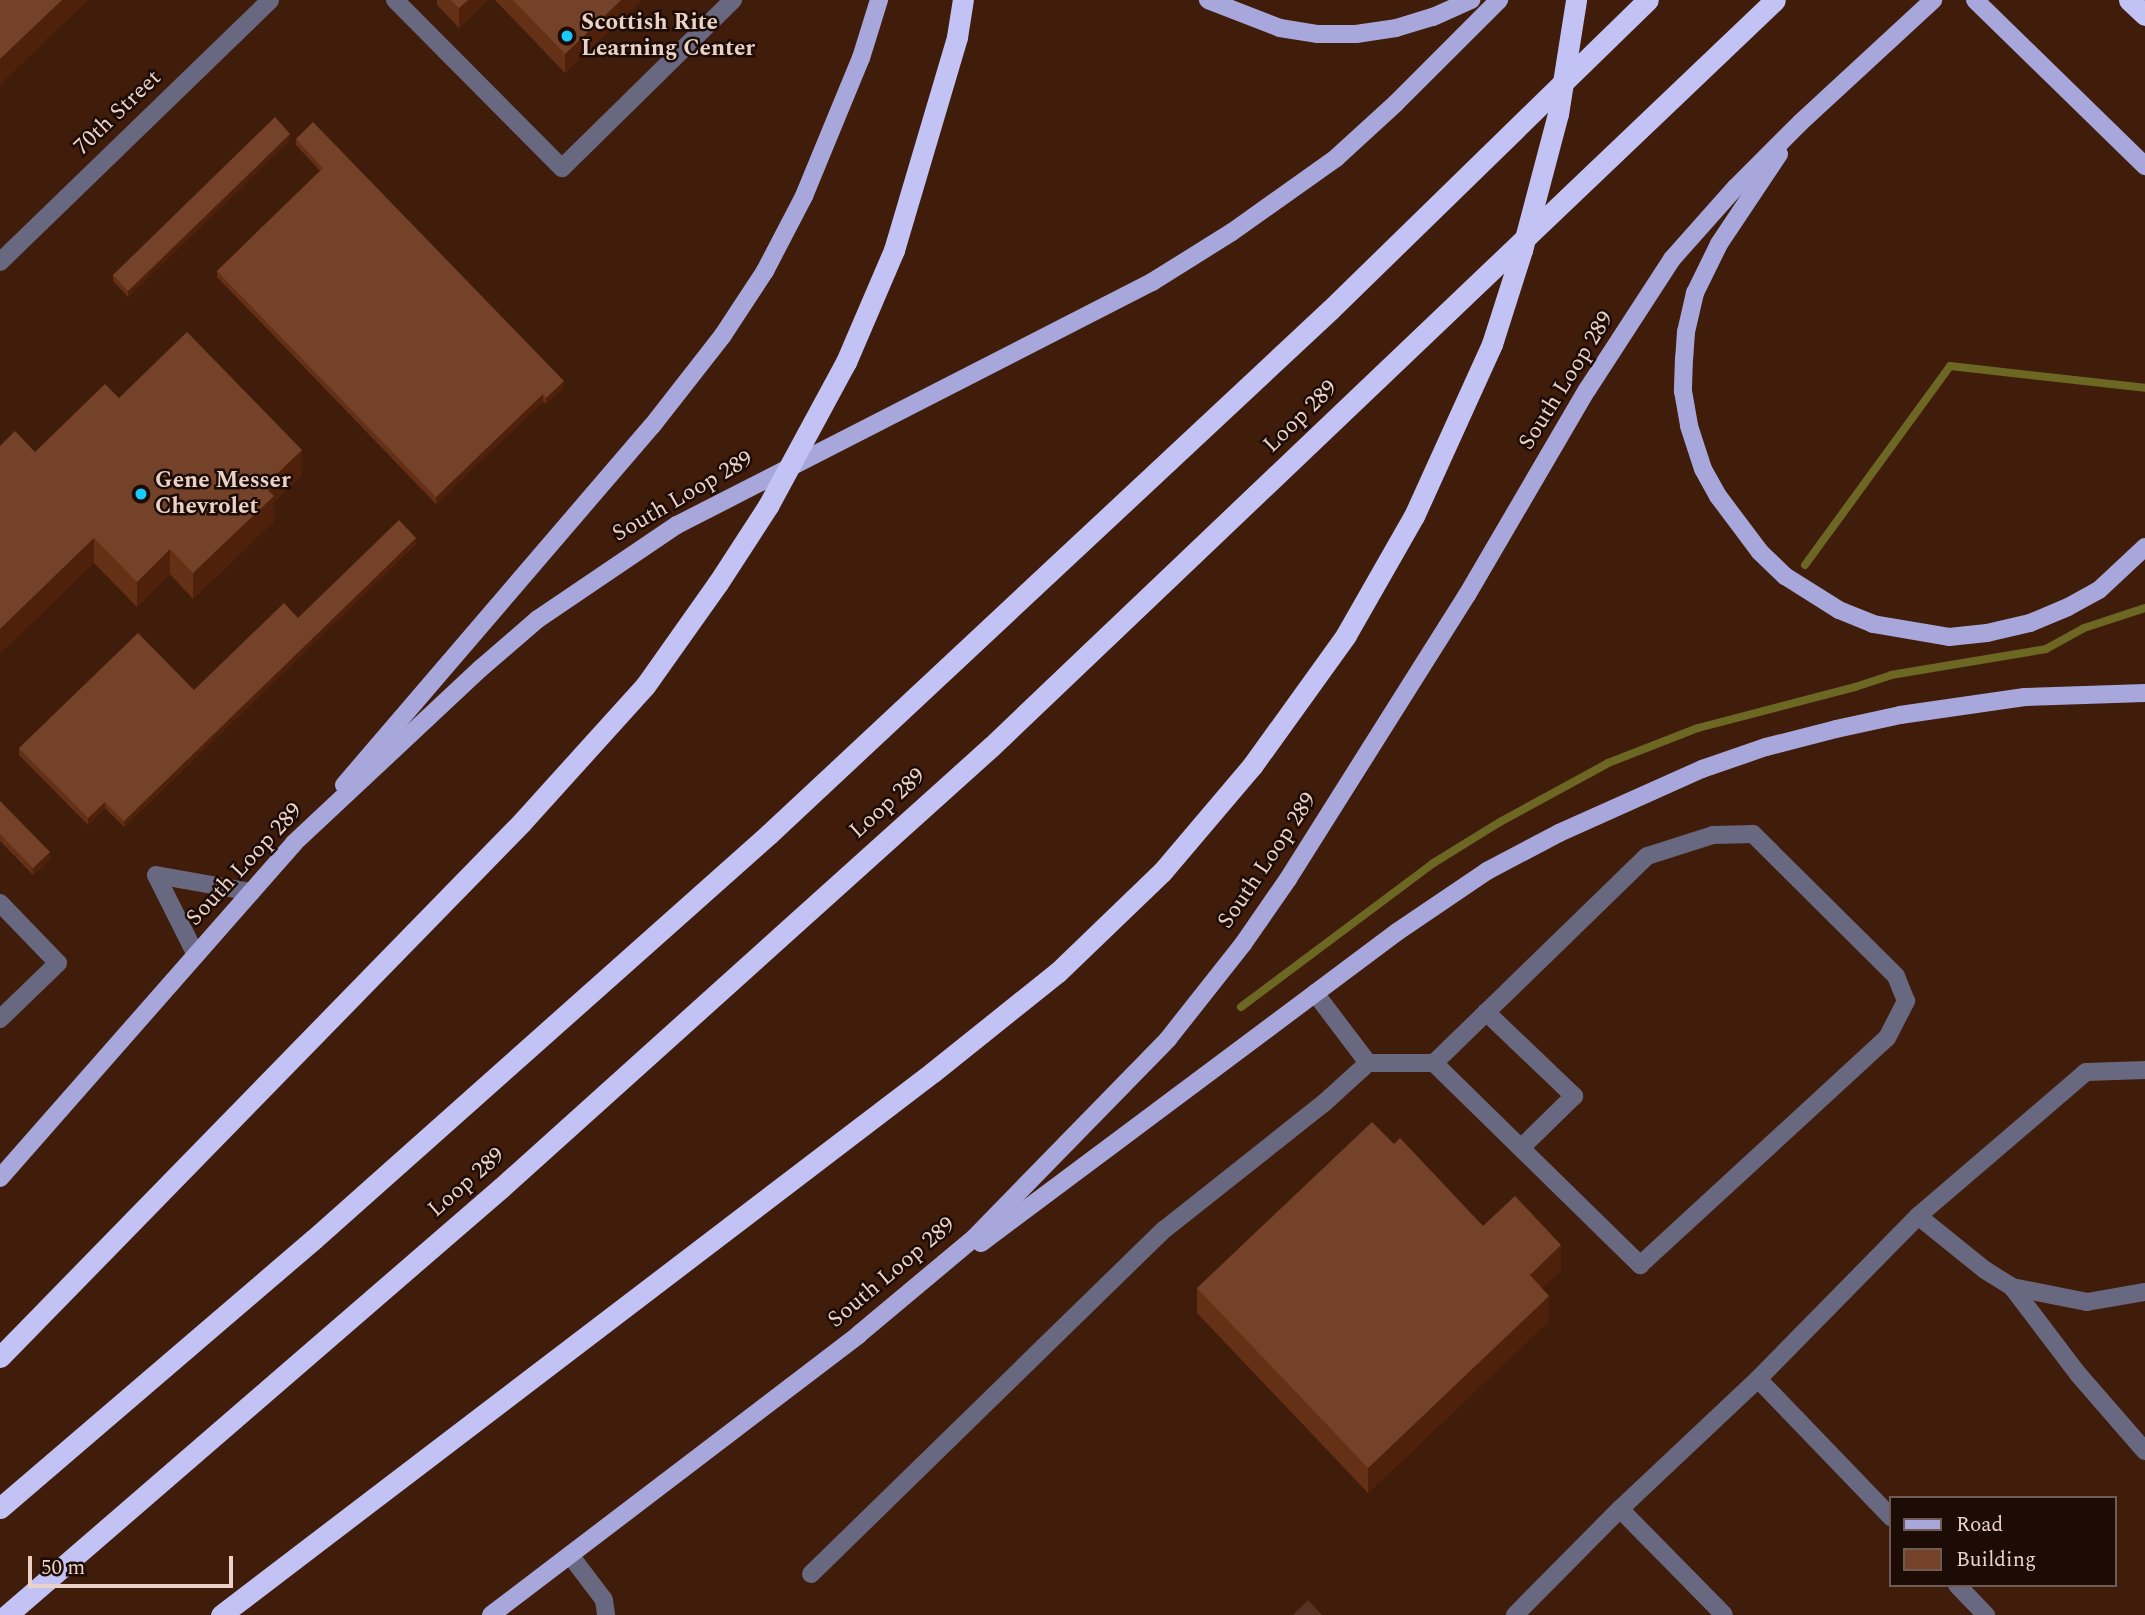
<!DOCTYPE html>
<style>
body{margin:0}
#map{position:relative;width:2145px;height:1615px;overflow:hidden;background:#401c0b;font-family:Spectral,serif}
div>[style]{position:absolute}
.green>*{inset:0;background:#583222}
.stream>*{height:8px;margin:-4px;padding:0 4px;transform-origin:4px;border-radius:4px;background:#6c6723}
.minor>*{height:18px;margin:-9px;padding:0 9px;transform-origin:9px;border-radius:9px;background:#686881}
.major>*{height:18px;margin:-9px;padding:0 9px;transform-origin:9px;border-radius:9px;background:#a8a7dc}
.highway>*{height:21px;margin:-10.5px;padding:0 10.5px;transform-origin:10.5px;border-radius:10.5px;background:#c2c2f5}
.wall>*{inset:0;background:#653116}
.shaded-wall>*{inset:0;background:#50210a}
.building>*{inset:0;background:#734229}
.dots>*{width:19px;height:19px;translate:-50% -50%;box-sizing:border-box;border:4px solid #1c0c05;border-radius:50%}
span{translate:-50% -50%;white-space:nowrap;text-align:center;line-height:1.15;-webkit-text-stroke:5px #1c0c05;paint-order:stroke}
.poi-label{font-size:23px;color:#ebd2c8;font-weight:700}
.left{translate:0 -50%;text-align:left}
.street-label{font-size:23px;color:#ebd2c8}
.legend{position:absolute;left:1889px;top:1496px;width:228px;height:91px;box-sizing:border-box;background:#1c0c05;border:2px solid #6f5b53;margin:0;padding:9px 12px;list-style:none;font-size:21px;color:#ebd2c8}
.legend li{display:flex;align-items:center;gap:14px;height:35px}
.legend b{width:35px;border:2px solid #6f5b53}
.scale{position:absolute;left:28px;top:1556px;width:205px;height:32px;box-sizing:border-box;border:4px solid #ebd2c8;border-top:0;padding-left:9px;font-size:21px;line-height:24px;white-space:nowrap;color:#ebd2c8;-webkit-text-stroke:5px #1c0c05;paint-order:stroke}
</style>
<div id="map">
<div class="green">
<i style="clip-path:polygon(1308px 1600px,1322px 1615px,1293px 1615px)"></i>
</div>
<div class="stream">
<i style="left:1805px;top:565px;width:246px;rotate:-53.9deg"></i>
<i style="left:1950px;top:366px;width:196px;rotate:6.4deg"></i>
<i style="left:1241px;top:1007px;width:239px;rotate:-36.8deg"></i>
<i style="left:1432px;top:864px;width:80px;rotate:-31.7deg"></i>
<i style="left:1500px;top:822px;width:123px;rotate:-28.6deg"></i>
<i style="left:1608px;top:763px;width:97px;rotate:-21.3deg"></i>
<i style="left:1698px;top:728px;width:162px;rotate:-14.6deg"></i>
<i style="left:1855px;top:687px;width:38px;rotate:-18deg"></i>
<i style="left:1891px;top:675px;width:157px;rotate:-9.5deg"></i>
<i style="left:2046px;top:649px;width:43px;rotate:-28.9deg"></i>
<i style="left:2084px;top:628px;width:64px;rotate:-18.2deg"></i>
</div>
<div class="minor">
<i style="left:395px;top:0;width:237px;rotate:45.2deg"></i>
<i style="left:562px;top:168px;width:240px;rotate:-44.5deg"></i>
<i style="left:0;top:262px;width:376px;rotate:-44.1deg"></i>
<i style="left:0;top:903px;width:83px;rotate:46deg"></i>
<i style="left:58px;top:963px;width:81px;rotate:136deg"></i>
<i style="left:196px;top:955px;width:89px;rotate:-116.6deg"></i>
<i style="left:156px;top:875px;width:97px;rotate:10.1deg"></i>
<i style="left:1486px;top:1012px;width:122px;rotate:43.7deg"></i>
<i style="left:1574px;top:1096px;width:73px;rotate:135.6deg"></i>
<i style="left:1368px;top:1063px;width:66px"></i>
<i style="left:1434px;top:1063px;width:289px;rotate:44.4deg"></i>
<i style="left:1640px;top:1265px;width:335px;rotate:-42.6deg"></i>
<i style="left:1887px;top:1038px;width:42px;rotate:-62.8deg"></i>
<i style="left:1906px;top:1001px;width:27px;rotate:-112deg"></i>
<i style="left:1896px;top:976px;width:202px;rotate:-135.2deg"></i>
<i style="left:1753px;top:834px;width:40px;rotate:178.6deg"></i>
<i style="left:1713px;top:835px;width:69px;rotate:162.3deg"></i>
<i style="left:1647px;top:856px;width:297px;rotate:135.8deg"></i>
<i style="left:1918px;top:1216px;width:86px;rotate:38.9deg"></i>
<i style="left:1985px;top:1270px;width:32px;rotate:32deg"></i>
<i style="left:2012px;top:1287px;width:76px;rotate:11.3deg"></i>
<i style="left:2087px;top:1302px;width:59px;rotate:-9.8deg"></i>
<i style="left:2012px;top:1287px;width:109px;rotate:52.8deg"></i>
<i style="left:2078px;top:1374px;width:102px;rotate:49deg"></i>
<i style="left:1758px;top:1379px;width:192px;rotate:46.1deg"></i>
<i style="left:1620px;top:1509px;width:148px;rotate:45.5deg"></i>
<i style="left:570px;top:1555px;width:56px;rotate:52.9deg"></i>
<i style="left:604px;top:1600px;width:15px;rotate:82deg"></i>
<i style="left:811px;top:1574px;width:494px;rotate:-44.3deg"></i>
<i style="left:1165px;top:1229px;width:203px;rotate:-38.4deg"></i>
<i style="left:1324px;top:1103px;width:59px;rotate:-42.3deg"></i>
<i style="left:1368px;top:1063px;width:88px;rotate:-127.1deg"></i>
<i style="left:1957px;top:1585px;width:42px;rotate:46deg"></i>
<i style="left:1515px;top:1615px;width:149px;rotate:-45.3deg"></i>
<i style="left:1620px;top:1509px;width:190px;rotate:-43.3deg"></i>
<i style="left:1758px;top:1379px;width:228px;rotate:-45.5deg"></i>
<i style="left:1918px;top:1216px;width:221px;rotate:-40.6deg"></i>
<i style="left:2086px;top:1072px;width:59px;rotate:-1.9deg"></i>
</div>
<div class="major">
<i style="left:1208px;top:0;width:77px;rotate:21.3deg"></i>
<i style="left:1280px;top:28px;width:37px;rotate:9deg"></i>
<i style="left:1317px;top:34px;width:39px"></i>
<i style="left:1356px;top:34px;width:40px;rotate:-8.5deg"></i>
<i style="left:1396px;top:28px;width:39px;rotate:-17deg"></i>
<i style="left:1433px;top:17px;width:42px;rotate:-24.1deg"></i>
<i style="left:1975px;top:0;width:238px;rotate:44.3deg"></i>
<i style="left:1779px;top:154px;width:108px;rotate:123.7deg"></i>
<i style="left:1719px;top:244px;width:55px;rotate:116.1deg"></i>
<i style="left:1695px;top:293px;width:40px;rotate:103deg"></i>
<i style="left:1686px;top:332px;width:26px;rotate:94deg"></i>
<i style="left:1684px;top:358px;width:33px;rotate:92deg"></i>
<i style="left:1683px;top:391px;width:36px;rotate:80deg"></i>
<i style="left:1689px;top:426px;width:45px;rotate:72deg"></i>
<i style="left:1703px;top:469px;width:31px;rotate:61deg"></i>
<i style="left:1718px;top:496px;width:70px;rotate:53.1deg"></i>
<i style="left:1760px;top:552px;width:35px;rotate:44deg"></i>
<i style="left:1785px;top:576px;width:64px;rotate:32.2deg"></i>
<i style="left:1839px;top:610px;width:37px;rotate:22deg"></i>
<i style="left:1873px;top:624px;width:77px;rotate:9.7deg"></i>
<i style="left:1949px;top:637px;width:38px;rotate:-6deg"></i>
<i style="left:1987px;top:633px;width:44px;rotate:-13.1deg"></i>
<i style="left:2030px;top:623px;width:41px;rotate:-22.8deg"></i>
<i style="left:2068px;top:607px;width:35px;rotate:-29deg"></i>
<i style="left:2099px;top:590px;width:63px;rotate:-43.1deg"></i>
<i style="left:344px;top:785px;width:473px;rotate:-49.4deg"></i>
<i style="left:652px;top:426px;width:115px;rotate:-52deg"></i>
<i style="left:723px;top:335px;width:77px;rotate:-56.7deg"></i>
<i style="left:765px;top:271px;width:85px;rotate:-62.5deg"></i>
<i style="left:804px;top:196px;width:149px;rotate:-67.6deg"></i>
<i style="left:861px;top:58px;width:61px;rotate:-72.8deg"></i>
<i style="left:0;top:1178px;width:446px;rotate:-48.7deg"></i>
<i style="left:294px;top:843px;width:255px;rotate:-43.1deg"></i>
<i style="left:480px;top:669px;width:77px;rotate:-40.8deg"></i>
<i style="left:538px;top:619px;width:168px;rotate:-34.1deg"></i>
<i style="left:677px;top:525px;width:534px;rotate:-27.09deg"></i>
<i style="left:1152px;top:282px;width:94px;rotate:-32deg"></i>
<i style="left:1232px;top:232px;width:128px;rotate:-35.4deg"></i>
<i style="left:1336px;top:158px;width:81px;rotate:-42.5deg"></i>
<i style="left:1396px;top:103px;width:146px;rotate:-45deg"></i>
<i style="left:981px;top:1243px;width:519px;rotate:-36.78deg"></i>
<i style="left:1397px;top:932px;width:109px;rotate:-34.1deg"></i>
<i style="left:1487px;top:871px;width:81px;rotate:-27.8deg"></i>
<i style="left:1559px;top:833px;width:157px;rotate:-24.1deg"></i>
<i style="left:1702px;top:769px;width:68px;rotate:-19deg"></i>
<i style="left:1766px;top:747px;width:72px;rotate:-14.4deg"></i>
<i style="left:1836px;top:729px;width:66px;rotate:-12.3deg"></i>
<i style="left:1900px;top:715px;width:126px;rotate:-8.2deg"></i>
<i style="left:2025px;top:697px;width:120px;rotate:-1.9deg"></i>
<i style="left:491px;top:1615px;width:462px;rotate:-37.3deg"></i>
<i style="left:858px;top:1335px;width:153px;rotate:-39.9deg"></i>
<i style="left:975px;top:1237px;width:277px;rotate:-45.7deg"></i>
<i style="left:1168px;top:1039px;width:121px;rotate:-51.7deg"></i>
<i style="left:1243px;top:944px;width:79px;rotate:-55.3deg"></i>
<i style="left:1288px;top:879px;width:336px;rotate:-57.8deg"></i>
<i style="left:1467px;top:595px;width:238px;rotate:-59.7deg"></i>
<i style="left:1587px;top:390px;width:156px;rotate:-57deg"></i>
<i style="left:1672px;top:259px;width:95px;rotate:-48.4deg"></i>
<i style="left:1735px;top:188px;width:93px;rotate:-45deg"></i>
<i style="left:1801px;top:122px;width:180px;rotate:-42.7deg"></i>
</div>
<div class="highway">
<i style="left:2129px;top:0;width:22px;rotate:43deg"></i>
<i style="left:0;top:1357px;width:747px;rotate:-45.7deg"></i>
<i style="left:522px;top:822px;width:183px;rotate:-47.9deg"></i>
<i style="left:645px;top:686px;width:126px;rotate:-54.7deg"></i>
<i style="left:718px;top:583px;width:92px;rotate:-57deg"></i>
<i style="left:768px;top:506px;width:164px;rotate:-61.6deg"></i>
<i style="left:846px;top:362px;width:122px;rotate:-66.8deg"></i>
<i style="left:894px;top:250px;width:222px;rotate:-73.5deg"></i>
<i style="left:957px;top:37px;width:37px;rotate:-81deg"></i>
<i style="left:0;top:1508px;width:413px;rotate:-40.6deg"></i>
<i style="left:314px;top:1239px;width:609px;rotate:-41.67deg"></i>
<i style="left:769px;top:834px;width:768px;rotate:-43.05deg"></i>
<i style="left:1330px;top:310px;width:444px;rotate:-44.3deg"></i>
<i style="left:7px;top:1615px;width:654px;rotate:-40.85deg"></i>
<i style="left:502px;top:1187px;width:659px;rotate:-41.99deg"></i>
<i style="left:992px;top:746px;width:1081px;rotate:-43.61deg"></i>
<i style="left:221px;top:1615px;width:895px;rotate:-37.33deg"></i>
<i style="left:933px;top:1072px;width:160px;rotate:-38.7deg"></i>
<i style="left:1058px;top:972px;width:144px;rotate:-43.9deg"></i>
<i style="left:1162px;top:872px;width:139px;rotate:-49.7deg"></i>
<i style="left:1252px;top:766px;width:161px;rotate:-54.3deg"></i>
<i style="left:1346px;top:635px;width:137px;rotate:-60.3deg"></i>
<i style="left:1414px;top:516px;width:189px;rotate:-65.6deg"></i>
<i style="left:1492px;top:344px;width:99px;rotate:-72.3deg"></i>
<i style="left:1522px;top:250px;width:141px;rotate:-75.2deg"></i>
<i style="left:1558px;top:114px;width:115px;rotate:-81deg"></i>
</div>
<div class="wall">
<i style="clip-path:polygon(437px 0,487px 0,459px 28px,437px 5px)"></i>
<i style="clip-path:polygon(495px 0,641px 0,565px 73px)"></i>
<i style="clip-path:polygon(296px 139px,564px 387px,546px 404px,543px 401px,436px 504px,217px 277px,217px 271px,320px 171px,296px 145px)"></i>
<i style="clip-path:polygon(290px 140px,128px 297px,113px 281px,113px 275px)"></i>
<i style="clip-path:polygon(119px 398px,302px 475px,274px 502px,274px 521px,193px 599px,170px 574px,137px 607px,94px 563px,35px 452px)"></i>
<i style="clip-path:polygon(416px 544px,124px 827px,105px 808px,88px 825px,19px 755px,19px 748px,194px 690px,298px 618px)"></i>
<i style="clip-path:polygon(0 801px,50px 859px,33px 875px,0 841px)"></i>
<i style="clip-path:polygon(1394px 1144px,1483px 1226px,1561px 1270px,1542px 1288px,1549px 1321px,1368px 1493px,1197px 1313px,1197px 1288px)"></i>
</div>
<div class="shaded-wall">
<i style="clip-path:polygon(62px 0,88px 0,0 85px,0 59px)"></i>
<i style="clip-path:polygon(468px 0,487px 0,459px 28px,459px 8px)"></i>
<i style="clip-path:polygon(621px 0,641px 0,565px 73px,565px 54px)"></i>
<i style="clip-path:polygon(290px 134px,290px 140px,128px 297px,128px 291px)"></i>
<i style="clip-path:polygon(564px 381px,564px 387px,546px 404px,546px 398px)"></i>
<i style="clip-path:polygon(543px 394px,543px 401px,436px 504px,436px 497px)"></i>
<i style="clip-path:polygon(302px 450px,302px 475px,274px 502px,274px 521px,193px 599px,193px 573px,264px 486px)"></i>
<i style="clip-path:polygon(94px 538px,94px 563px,0 654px,0 629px)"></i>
<i style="clip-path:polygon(416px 538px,416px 544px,124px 827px,124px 821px)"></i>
<i style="clip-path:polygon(170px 549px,170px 574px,137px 607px,137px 582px)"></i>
<i style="clip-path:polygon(105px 802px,105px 808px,88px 825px,88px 818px)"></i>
<i style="clip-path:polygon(50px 852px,50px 859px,33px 875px,33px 868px)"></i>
<i style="clip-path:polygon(1561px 1245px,1561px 1270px,1530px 1300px,1530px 1275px)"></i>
<i style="clip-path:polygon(1549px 1296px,1549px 1321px,1368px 1493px,1368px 1468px)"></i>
</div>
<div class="building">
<i style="clip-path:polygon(0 0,62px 0,0 59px)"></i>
<i style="clip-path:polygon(451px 0,468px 0,459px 8px)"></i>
<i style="clip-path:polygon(513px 0,621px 0,565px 54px)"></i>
<i style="clip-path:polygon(275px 117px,290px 134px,128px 291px,113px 275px)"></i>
<i style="clip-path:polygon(313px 122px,564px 381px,546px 398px,543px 394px,436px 497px,217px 271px,323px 168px,296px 139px)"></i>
<i style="clip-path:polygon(187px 332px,302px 450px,264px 486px,274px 496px,193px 573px,170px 549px,137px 582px,94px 538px,0 629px,0 446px,15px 431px,35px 452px,105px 384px,119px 398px)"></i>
<i style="clip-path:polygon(399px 520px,416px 538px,124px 821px,105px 802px,88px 818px,19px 748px,138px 633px,194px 690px,284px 603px,298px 618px)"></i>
<i style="clip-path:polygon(0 801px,50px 852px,33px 868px,0 834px)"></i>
<i style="clip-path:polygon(1372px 1122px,1394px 1144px,1400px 1138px,1483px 1226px,1515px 1196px,1561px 1245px,1530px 1275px,1549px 1296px,1368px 1468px,1197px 1288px)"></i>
</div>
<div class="dots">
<i style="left:567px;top:36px;background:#19cafc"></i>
<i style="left:141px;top:494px;background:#19cafc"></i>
</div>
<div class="poi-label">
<span class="left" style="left:581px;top:36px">Scottish Rite<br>Learning Center</span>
<span class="left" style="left:155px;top:494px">Gene Messer<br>Chevrolet</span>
</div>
<div class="street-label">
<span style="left:118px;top:113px;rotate:-44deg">70th Street</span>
<span style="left:1567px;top:381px;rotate:-58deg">South Loop 289</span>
<span style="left:1301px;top:417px;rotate:-44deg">Loop 289</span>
<span style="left:683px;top:497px;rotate:-30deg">South Loop 289</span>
<span style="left:888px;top:804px;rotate:-42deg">Loop 289</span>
<span style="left:1268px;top:861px;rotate:-56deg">South Loop 289</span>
<span style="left:245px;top:865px;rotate:-47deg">South Loop 289</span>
<span style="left:467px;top:1183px;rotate:-41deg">Loop 289</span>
<span style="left:892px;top:1273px;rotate:-40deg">South Loop 289</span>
</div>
<ul class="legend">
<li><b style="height:9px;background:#a8a7dc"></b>Road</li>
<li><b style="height:19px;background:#734229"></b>Building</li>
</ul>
<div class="scale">50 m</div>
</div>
